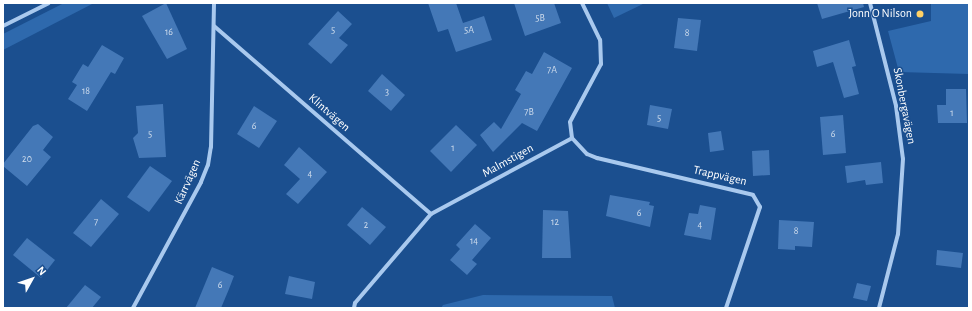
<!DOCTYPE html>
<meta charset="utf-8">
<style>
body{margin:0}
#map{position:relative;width:972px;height:311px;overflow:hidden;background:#1b4f8f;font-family:"Alegreya Sans",sans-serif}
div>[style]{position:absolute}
.green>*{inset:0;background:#2e69ad}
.building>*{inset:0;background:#4478b7}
.minor>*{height:4px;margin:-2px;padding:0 2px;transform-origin:2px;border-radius:2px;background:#a9c9ee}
.dots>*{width:11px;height:11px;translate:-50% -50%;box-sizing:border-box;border:2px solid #1b4f8f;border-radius:50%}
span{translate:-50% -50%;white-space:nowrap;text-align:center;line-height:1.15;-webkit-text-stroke:3px #1b4f8f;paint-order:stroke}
.number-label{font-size:10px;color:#d0dded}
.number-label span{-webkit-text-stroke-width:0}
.poi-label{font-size:12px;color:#fff}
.right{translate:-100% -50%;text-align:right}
.street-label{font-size:12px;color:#fff}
.frame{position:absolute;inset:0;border:4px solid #fff;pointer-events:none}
.north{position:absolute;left:12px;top:259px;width:40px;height:40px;-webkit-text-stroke:3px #1b4f8f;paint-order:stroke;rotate:50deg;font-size:11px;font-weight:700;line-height:16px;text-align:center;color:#fff}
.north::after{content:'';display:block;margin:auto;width:14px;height:18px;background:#fff;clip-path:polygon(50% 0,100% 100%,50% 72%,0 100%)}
</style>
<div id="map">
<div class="green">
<i style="clip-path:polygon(64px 3px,94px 3px,3px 50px,3px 34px)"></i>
<i style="clip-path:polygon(607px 3px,645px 3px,614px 18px)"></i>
<i style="clip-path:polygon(931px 3px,969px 3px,969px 74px,899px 72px,888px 31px,931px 21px)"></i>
<i style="clip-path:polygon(483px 295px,612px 296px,615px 308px,441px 308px,443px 305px)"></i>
</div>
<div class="building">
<i style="clip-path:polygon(166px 3px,187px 49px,167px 59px,142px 16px)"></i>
<i style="clip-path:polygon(428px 3px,456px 3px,463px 23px,484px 16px,492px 40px,456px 52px,448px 29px,438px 32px)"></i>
<i style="clip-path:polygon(514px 3px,554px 3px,561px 23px,525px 36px)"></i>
<i style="clip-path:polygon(817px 3px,863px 3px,864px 7px,822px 19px)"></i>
<i style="clip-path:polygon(338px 11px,352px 24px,339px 38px,348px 45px,331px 64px,308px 44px)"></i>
<i style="clip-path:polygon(678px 18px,701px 20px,697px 51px,674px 48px)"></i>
<i style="clip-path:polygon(849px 40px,856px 66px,852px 67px,859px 94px,844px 98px,833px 62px,817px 67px,813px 51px)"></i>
<i style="clip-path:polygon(102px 45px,124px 58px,115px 74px,111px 72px,87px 111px,68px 99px,77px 85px,72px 82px,83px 64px,88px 67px)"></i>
<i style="clip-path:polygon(544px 52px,572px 68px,537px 131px,522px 123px,493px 152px,480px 135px,494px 122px,501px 129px,521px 94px,515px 90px,526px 71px,532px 74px)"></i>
<i style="clip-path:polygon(382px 74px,405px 95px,391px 111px,368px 91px)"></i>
<i style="clip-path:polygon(946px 89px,966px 89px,967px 123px,938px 123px,937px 105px,946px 105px)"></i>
<i style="clip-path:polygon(163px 104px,166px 157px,139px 158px,133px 138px,138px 133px,136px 106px)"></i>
<i style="clip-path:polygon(650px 105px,672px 109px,668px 129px,647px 125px)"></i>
<i style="clip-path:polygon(254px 106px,277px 121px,259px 148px,237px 134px)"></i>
<i style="clip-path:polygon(843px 115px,846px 153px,823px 155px,820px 117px)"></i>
<i style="clip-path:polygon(38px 124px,53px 137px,43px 150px,51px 157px,27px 186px,3px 166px,3px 164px,33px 126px)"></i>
<i style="clip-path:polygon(456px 125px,477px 145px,451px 172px,430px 151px)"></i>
<i style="clip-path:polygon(721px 131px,724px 150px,710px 152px,708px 133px)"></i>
<i style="clip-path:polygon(299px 147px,327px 172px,298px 204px,286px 194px,300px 179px,284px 165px)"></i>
<i style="clip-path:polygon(769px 150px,770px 175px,753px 176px,752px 151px)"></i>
<i style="clip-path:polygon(881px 162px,883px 183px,866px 185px,865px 180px,847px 183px,845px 166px)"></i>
<i style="clip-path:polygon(150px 166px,172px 181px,149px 212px,127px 197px)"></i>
<i style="clip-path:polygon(610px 195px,650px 202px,649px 205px,654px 206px,650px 227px,606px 216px)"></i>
<i style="clip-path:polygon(101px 199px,119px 214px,91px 247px,73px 233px)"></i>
<i style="clip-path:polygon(700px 205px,716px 208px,711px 240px,684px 235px,689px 213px,698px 214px)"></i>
<i style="clip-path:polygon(362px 207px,386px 227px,370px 245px,347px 225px)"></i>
<i style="clip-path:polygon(543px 210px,568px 211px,571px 258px,542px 258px)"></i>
<i style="clip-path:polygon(779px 220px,814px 222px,812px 247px,795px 246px,795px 250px,778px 249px)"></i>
<i style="clip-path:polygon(475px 224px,491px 238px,472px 260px,477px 264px,467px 275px,450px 260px,460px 249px,456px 245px)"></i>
<i style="clip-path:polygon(27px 238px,55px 260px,41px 278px,13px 255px)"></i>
<i style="clip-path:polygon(937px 250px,963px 253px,961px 268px,936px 265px)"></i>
<i style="clip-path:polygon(212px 267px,234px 276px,229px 289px,221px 308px,195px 308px)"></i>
<i style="clip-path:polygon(289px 276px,315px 282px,312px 299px,285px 294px)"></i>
<i style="clip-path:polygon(857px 283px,871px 286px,867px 301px,853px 298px)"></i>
<i style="clip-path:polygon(85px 285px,101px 297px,92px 308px,66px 308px)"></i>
</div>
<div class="minor">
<i style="left:870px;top:3px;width:106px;rotate:75.8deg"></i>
<i style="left:896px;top:106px;width:53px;rotate:82.5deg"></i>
<i style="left:903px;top:159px;width:75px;rotate:93.8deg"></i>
<i style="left:898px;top:234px;width:76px;rotate:104.4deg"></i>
<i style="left:3px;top:26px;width:51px;rotate:-26.6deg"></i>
<i style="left:214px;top:26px;width:287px;rotate:40.9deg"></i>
<i style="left:572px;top:138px;width:22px;rotate:47deg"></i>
<i style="left:587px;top:154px;width:11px;rotate:22deg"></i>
<i style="left:597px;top:158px;width:160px;rotate:13.3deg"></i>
<i style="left:753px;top:195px;width:14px;rotate:60deg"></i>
<i style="left:760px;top:207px;width:107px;rotate:108.6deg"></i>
<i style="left:133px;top:308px;width:143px;rotate:-61.6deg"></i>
<i style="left:201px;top:182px;width:18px;rotate:-68deg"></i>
<i style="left:208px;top:165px;width:18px;rotate:-81deg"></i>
<i style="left:211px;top:147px;width:144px;rotate:-88.8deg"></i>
<i style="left:354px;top:308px;width:5px;rotate:-79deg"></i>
<i style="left:355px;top:303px;width:117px;rotate:-49.5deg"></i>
<i style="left:431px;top:214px;width:160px;rotate:-28.3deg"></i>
<i style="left:572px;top:138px;width:16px;rotate:-97deg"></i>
<i style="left:570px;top:122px;width:66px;rotate:-61.9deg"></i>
<i style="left:601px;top:64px;width:24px;rotate:-92deg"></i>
<i style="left:600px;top:40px;width:41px;rotate:-115.9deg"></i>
</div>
<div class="dots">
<i style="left:920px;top:14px;background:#ffd166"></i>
</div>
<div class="number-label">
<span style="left:540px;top:19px">5B</span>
<span style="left:333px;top:31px">5</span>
<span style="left:469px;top:31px">5A</span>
<span style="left:169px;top:33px">16</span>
<span style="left:687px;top:34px">8</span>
<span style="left:552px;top:71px">7A</span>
<span style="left:86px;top:92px">18</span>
<span style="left:387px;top:93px">3</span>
<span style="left:529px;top:113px">7B</span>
<span style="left:952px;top:114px">1</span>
<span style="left:659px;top:119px">5</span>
<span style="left:254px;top:127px">6</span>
<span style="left:150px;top:135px">5</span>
<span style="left:833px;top:135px">6</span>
<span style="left:453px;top:149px">1</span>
<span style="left:27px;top:160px">20</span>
<span style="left:310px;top:175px">4</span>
<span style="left:639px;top:214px">6</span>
<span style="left:96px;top:223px">7</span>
<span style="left:555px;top:223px">12</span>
<span style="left:366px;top:226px">2</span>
<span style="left:700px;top:226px">4</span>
<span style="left:796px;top:232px">8</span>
<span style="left:474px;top:242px">14</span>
<span style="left:220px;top:286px">6</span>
</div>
<div class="poi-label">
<span class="right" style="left:912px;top:14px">Jonn O Nilson</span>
</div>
<div class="street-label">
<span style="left:904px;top:106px;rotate:79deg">Skonbergavägen</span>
<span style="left:329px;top:113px;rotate:41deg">Klintvägen</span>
<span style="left:508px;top:161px;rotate:-29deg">Malmstigen</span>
<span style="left:720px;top:176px;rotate:13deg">Trappvägen</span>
<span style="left:188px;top:182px;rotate:-66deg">Kärrvägen</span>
</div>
<div class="frame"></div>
<div class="north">N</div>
</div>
